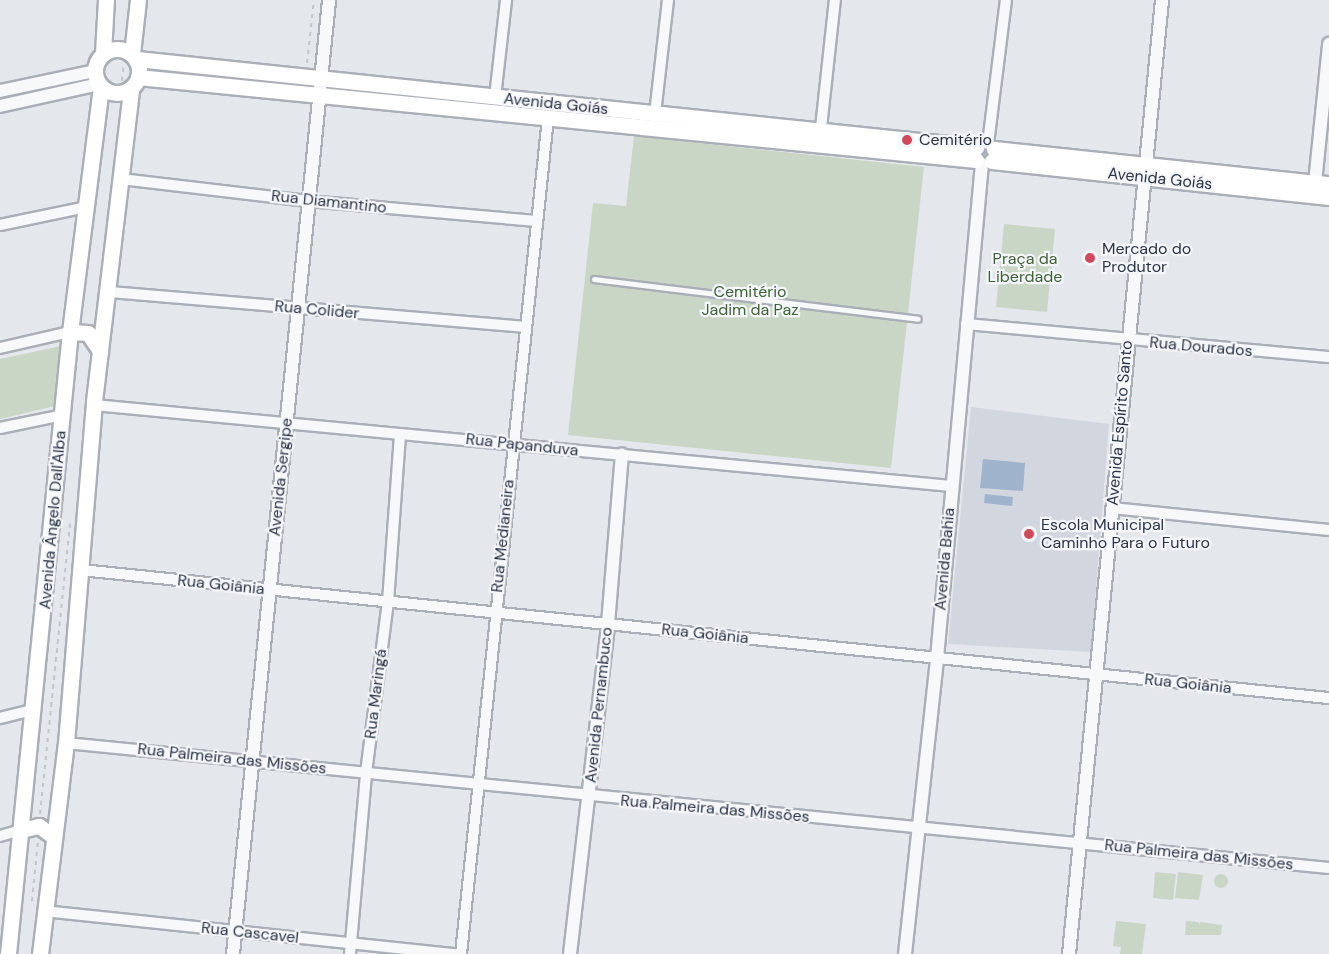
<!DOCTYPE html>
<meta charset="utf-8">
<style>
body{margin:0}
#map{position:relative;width:1329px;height:954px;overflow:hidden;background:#e4e7ec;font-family:"DM Sans",sans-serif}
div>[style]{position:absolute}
.built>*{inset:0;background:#d2d6de}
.green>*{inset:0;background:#c9d6c5}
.round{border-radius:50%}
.water>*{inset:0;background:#9fb4cc}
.path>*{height:2px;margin-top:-1px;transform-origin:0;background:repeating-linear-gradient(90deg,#c2c5cb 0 4.5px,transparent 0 9px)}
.roads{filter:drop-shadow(2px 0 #a9aeb7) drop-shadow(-2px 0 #a9aeb7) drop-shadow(0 2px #a9aeb7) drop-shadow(0 -2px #a9aeb7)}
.service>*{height:5px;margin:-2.5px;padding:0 2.5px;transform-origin:2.5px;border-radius:2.5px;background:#f7f8fa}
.minor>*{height:10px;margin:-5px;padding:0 5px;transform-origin:5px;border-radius:5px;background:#f7f8fa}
.tertiary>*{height:12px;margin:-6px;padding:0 6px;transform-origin:6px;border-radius:6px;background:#f7f8fa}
.secondary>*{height:15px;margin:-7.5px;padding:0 7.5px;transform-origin:7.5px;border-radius:7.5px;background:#fff}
.secondary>.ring{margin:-7.5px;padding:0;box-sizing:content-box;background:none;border:15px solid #fff;border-radius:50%}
.dots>*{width:16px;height:16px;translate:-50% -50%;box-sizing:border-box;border:3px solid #f4f6f9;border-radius:50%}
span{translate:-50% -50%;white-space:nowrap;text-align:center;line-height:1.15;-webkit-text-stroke:4.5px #f4f6f9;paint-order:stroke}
.street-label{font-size:16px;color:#2b3445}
.poi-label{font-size:16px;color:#2b3445}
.left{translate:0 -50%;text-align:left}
.park-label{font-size:16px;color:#3f6138}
</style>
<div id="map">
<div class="built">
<i style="clip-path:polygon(971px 407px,1109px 424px,1091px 652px,948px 644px)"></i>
</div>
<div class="green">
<i style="clip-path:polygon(634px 136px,924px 167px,891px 468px,568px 435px,593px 203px,626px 206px)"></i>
<i style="clip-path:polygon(1004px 224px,1055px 229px,1047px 312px,996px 307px)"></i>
<i style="clip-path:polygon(66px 345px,59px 405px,0 419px,0 359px)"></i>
<i style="clip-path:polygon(1155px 872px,1176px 874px,1173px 900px,1153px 898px)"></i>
<i style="clip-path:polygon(1178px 872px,1203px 875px,1199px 900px,1175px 898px)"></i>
<i class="round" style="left:1214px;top:874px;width:14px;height:14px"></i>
<i style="clip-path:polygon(1116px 921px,1146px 924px,1142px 954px,1120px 954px,1121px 947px,1113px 946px)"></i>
<i style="clip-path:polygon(1186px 921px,1199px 922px,1199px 926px,1200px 922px,1222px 925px,1221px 935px,1185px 935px)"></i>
</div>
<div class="water">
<i style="clip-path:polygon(983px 459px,1025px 463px,1023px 491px,980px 488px)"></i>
<i style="clip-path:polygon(985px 494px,1013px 497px,1012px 506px,984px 503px)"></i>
</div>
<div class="path">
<i style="left:307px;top:63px;width:63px;rotate:-83.7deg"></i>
<i style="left:122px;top:81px;width:18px;rotate:-84deg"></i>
<i style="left:40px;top:814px;width:292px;rotate:-84.1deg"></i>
<i style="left:32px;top:901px;width:60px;rotate:-84.3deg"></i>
</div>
<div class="roads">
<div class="service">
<i style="left:594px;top:279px;width:326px;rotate:7deg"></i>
</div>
<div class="minor">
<i style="left:495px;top:97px;width:98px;rotate:-83.5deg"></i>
<i style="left:655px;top:114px;width:115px;rotate:-83.5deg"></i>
<i style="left:820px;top:137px;width:138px;rotate:-83.8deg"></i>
<i style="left:988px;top:144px;width:145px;rotate:-82.9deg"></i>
<i style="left:121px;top:179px;width:188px;rotate:6.7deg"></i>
<i style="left:308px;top:201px;width:230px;rotate:5deg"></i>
<i style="left:0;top:225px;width:89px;rotate:-11.7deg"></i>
<i style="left:109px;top:292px;width:417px;rotate:4.8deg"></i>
<i style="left:966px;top:324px;width:364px;rotate:5.2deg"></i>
<i style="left:0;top:348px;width:72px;rotate:-12.9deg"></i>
<i style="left:94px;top:405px;width:861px;rotate:5.4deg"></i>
<i style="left:0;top:428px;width:64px;rotate:-11.7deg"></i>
<i style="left:1112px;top:508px;width:218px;rotate:5.8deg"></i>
<i style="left:81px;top:570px;width:1255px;rotate:5.86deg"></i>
<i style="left:0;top:718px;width:36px;rotate:-14deg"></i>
<i style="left:66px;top:743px;width:1269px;rotate:5.65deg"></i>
<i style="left:0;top:836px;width:22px;rotate:-16deg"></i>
<i style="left:44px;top:911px;width:413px;rotate:6deg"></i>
<i style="left:350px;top:954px;width:182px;rotate:-84.9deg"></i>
<i style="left:366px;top:773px;width:172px;rotate:-82.7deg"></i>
<i style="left:388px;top:602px;width:168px;rotate:-85.9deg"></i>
<i style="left:461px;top:954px;width:841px;rotate:-84.06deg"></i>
</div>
<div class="tertiary">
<i style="left:0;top:91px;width:97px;rotate:-11.9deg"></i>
<i style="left:0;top:106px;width:101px;rotate:-12.5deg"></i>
<i style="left:1315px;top:183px;width:140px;rotate:-84.2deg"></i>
<i style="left:233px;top:954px;width:959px;rotate:-84.25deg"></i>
<i style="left:570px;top:954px;width:332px;rotate:-83.4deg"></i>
<i style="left:608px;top:624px;width:170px;rotate:-85.3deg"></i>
<i style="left:905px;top:954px;width:298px;rotate:-83.8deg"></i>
<i style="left:937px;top:658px;width:496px;rotate:-84.8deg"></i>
<i style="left:1069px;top:954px;width:959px;rotate:-84.43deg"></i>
</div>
<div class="secondary">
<i class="ring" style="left:95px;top:49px;width:29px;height:29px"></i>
<i style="left:103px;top:53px;width:53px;rotate:-86.8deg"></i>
<i style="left:132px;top:54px;width:54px;rotate:-83.7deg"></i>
<i style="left:137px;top:59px;width:844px;rotate:5.99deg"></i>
<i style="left:138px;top:77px;width:842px;rotate:5.66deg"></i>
<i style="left:994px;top:149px;width:337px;rotate:6deg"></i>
<i style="left:992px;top:161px;width:339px;rotate:6.1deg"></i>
<i style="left:70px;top:332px;width:18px;rotate:3deg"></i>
<i style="left:88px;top:333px;width:22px;rotate:56deg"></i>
<i style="left:21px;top:830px;width:18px;rotate:-13deg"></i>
<i style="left:39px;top:826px;width:19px;rotate:36deg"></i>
<i style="left:8px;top:954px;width:625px;rotate:-84.31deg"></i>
<i style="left:70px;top:332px;width:247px;rotate:-82.8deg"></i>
<i style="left:40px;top:954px;width:213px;rotate:-83deg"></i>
<i style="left:66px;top:743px;width:343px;rotate:-85.3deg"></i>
<i style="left:94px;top:401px;width:313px;rotate:-83.2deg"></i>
</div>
</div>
<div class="dots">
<i style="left:907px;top:140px;background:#d1495b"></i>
<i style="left:1090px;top:258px;background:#d1495b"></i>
<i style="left:1029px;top:534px;background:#d1495b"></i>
</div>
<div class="street-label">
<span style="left:556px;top:104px;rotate:6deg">Avenida Goiás</span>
<span style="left:1160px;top:179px;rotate:6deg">Avenida Goiás</span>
<span style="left:329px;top:202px;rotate:6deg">Rua Diamantino</span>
<span style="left:317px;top:310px;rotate:5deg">Rua Colider</span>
<span style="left:1201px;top:347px;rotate:5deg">Rua Dourados</span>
<span style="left:1120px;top:423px;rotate:-85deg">Avenida Espírito Santo</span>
<span style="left:522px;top:445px;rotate:6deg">Rua Papanduva</span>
<span style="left:281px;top:477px;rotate:-84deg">Avenida Sergipe</span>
<span style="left:53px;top:520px;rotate:-85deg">Avenida Ângelo Dall'Alba</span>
<span style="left:503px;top:536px;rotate:-84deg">Rua Medianeira</span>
<span style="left:945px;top:559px;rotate:-85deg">Avenida Bahia</span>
<span style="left:221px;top:585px;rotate:6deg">Rua Goiânia</span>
<span style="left:705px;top:634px;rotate:6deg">Rua Goiânia</span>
<span style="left:1188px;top:684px;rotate:6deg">Rua Goiânia</span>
<span style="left:376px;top:694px;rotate:-83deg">Rua Maringá</span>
<span style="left:599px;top:705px;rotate:-84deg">Avenida Pernambuco</span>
<span style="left:232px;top:759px;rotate:6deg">Rua Palmeira das Missões</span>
<span style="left:715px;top:809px;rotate:5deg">Rua Palmeira das Missões</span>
<span style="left:1199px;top:855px;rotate:6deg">Rua Palmeira das Missões</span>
<span style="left:250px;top:933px;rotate:6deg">Rua Cascavel</span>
</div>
<div class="poi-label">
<span class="left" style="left:919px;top:140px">Cemitério</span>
<span class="left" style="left:1102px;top:258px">Mercado do<br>Produtor</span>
<span class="left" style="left:1041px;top:534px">Escola Municipal<br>Caminho Para o Futuro</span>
</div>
<div class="park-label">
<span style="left:1025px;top:268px">Praça da<br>Liberdade</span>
<span style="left:750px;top:301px">Cemitério<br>Jadim da Paz</span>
</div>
</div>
